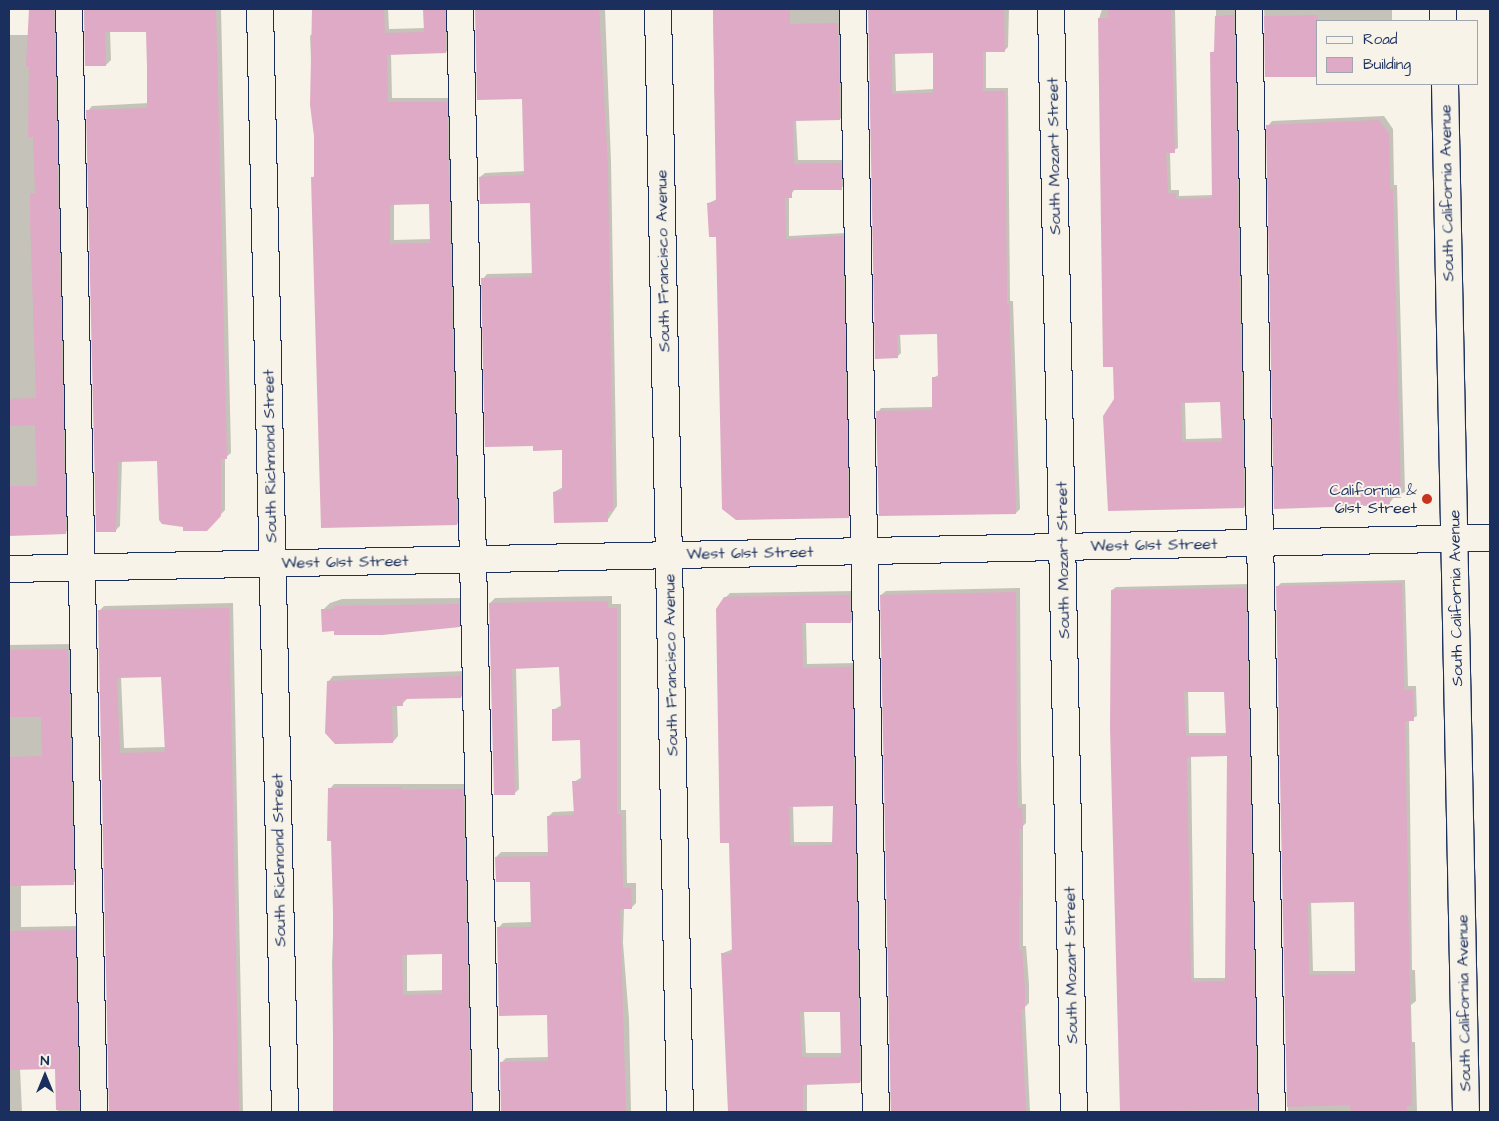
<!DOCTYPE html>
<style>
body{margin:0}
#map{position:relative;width:1499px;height:1121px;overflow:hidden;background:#f7f3e8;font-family:"Architects Daughter",sans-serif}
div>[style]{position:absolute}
.shadow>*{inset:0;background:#0003}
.building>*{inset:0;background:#deaac5}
.roads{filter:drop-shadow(1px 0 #1b2f5e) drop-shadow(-1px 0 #1b2f5e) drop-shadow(0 1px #1b2f5e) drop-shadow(0 -1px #1b2f5e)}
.minor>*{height:26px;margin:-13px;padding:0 13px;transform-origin:13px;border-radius:13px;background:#f7f3e8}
.dots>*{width:14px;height:14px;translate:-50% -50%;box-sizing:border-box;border:2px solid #f7f3e8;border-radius:50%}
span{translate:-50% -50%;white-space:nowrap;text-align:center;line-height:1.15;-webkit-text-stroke:4px #f7f3e8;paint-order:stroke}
.street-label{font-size:16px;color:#1b2f5e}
.poi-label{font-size:16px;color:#1b2f5e}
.right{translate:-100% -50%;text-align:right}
.frame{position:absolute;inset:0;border:10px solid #1b2f5e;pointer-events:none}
.legend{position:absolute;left:1316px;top:20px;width:162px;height:65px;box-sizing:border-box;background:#f7f3e8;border:1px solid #9fa5b1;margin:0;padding:6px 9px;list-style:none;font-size:15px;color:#1b2f5e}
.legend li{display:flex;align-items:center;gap:10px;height:25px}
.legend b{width:25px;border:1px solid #9fa5b1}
.north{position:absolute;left:20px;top:1051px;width:50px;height:50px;-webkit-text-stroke:4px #f7f3e8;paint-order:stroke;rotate:0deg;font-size:14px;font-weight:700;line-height:20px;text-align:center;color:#1b2f5e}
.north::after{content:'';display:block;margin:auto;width:18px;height:22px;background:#1b2f5e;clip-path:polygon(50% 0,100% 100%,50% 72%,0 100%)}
</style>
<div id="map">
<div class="shadow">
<i style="clip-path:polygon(29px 9px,60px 9px,70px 528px,65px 533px,9px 534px,9px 35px,30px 35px)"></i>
<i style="clip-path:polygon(84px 9px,221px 9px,231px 453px,225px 458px,225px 510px,206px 530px,159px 459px,122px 460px,120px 526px,116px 530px,88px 111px,92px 106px,149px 103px,147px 30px,110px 31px,111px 60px,106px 65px,86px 65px)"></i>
<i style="clip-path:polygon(evenodd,313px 9px,388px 9px,389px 29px,426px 28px,426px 9px,450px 9px,450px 47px,446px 52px,391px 54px,392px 98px,451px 98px,461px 519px,457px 524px,313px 177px,316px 174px,310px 36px,314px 32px,313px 9px,430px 203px,431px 239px,394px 240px,394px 204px,430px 203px)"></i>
<i style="clip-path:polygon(476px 9px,605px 9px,611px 162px,617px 506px,607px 521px,554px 492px,563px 487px,563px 449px,483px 279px,487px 274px,534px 273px,531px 202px,480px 177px,485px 173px,526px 171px,523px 98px,478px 99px)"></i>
<i style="clip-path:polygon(713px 9px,841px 9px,844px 115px,840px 119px,796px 120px,798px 160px,844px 160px,845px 185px,841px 188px,795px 189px,789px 197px,789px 236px,846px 233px,852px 513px,848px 517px,717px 236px,709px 203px,717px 199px)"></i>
<i style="clip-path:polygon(evenodd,869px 9px,1009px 9px,1008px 47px,1005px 50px,986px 51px,986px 88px,1008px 88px,1010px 301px,1013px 301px,1020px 509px,1016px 513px,878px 412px,881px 408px,933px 407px,933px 378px,940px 374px,938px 333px,900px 333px,901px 353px,897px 357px,877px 358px,869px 9px,934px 52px,934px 89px,896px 91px,895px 53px,934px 52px)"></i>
<i style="clip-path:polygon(evenodd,1102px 9px,1175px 9px,1178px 148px,1170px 152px,1171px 190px,1179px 190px,1179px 196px,1213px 195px,1212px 53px,1216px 49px,1216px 9px,1238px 9px,1248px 503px,1244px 507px,1115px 399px,1099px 19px,1102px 9px,1221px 400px,1223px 438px,1186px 439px,1185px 402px,1221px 400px)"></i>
<i style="clip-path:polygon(1264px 9px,1392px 9px,1392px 21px,1318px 21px,1318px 80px,1317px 76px,1267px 76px)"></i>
<i style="clip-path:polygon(1384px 116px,1393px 129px,1394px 185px,1397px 185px,1405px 492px,1394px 497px,1389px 504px,1268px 126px,1272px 121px)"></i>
<i style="clip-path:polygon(evenodd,1405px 580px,1408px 686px,1416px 686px,1417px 716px,1409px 720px,1412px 970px,1415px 970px,1416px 1001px,1411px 1005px,1412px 1042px,1415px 1042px,1417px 1112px,1288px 1112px,1277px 587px,1281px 583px,1405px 580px,1311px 901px,1355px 901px,1356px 971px,1313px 971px,1311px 901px)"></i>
<i style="clip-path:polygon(evenodd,1250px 584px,1263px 1112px,1121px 1112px,1111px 728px,1112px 590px,1116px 587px,1250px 584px,1225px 690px,1227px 733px,1189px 733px,1188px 691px,1225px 690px,1250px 584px,1191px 755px,1228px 755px,1227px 978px,1194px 978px,1191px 755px)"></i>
<i style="clip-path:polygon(1020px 588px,1021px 762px,1022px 804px,1026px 804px,1026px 823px,1023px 826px,1023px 946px,1026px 946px,1029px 984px,1029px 1003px,1025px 1007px,1030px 1112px,891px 1112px,881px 595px,886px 591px)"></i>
<i style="clip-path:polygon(evenodd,854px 591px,855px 617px,850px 622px,806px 622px,807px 664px,856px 663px,864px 1077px,860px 1082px,807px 1084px,807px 1112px,729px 1112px,723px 953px,733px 949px,725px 598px,730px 593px,854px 591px,793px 805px,834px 805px,833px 842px,794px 842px,793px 805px,854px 591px,804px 1011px,841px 1011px,842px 1053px,806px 1053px,804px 1011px)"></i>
<i style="clip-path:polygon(612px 596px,612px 604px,621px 604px,621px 810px,626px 810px,627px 883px,636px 883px,636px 903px,631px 908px,624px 908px,623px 943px,629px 1019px,631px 1112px,502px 1112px,501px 1063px,506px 1058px,549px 1057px,548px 1014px,498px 928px,503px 923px,532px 922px,531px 881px,496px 857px,501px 852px,549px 852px,548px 817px,553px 812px,575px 811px,574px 782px,582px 777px,581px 739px,553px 710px,562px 705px,560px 666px,516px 667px,519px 789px,514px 794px,490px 603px,495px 598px)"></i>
<i style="clip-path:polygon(466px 598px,466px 619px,459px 626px,336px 630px,323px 610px,330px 603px,342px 599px)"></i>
<i style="clip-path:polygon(evenodd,233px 603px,243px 1112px,110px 1112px,99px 611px,104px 606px,233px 603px,162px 676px,166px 747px,124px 748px,121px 677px,162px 676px)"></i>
<i style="clip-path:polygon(73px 644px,78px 879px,73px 883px,21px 884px,21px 927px,79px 926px,86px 1112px,58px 1112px,56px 1068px,20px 1068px,22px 1112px,9px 1112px,9px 645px)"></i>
<i style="clip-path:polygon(466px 671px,466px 692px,461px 697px,408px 698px,402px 704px,397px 704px,398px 736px,393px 742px,328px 682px,333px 676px)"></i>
<i style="clip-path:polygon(evenodd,334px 784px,468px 784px,479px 1112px,334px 1112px,332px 962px,334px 911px,330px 789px,334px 784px,443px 952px,444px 990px,407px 991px,407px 954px,443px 952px)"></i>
</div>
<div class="building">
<i style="clip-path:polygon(29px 9px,54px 9px,66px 534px,9px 536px,9px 486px,37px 486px,35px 425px,9px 426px,9px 399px,36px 398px,30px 217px,30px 193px,35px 193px,33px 137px,28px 137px,29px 67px,26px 67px)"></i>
<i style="clip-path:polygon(84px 9px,216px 9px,227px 459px,221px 459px,221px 516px,207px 531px,183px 531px,183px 527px,162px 524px,159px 520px,157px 461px,118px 462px,116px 532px,96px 532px,86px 110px,147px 108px,147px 68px,146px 32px,105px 32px,106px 66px,85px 66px)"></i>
<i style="clip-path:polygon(evenodd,312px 9px,384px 9px,385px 33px,424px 32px,423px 9px,445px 9px,446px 53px,387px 55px,388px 102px,447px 102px,457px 525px,321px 528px,311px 177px,314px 177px,314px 136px,310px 105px,312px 9px,429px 204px,430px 243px,390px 244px,390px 205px,429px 204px)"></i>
<i style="clip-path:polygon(475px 9px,599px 9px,608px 167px,613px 511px,608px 511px,608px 522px,554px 523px,553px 492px,562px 491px,562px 450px,533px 451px,533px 446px,485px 447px,481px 278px,532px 277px,530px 203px,480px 204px,479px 177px,524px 175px,522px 99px,477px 100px)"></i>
<i style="clip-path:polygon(713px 9px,790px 9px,790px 24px,838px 23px,840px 120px,793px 121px,794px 164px,841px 163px,842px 190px,792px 190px,792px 198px,785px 198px,786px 239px,843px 236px,849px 518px,736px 520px,722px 509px,716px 237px,709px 237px,707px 203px,716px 202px)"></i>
<i style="clip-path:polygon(evenodd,868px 9px,1004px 9px,1005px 52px,983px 52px,983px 91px,1005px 91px,1007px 304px,1009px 304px,1016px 514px,879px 516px,876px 411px,932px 410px,932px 377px,938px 377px,937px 334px,897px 335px,898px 358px,875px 359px,868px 9px,933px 53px,933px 93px,892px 94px,892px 54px,933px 53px)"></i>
<i style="clip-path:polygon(evenodd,1108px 9px,1171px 9px,1175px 153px,1166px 153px,1168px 193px,1176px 193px,1176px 199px,1212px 198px,1210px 52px,1214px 52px,1215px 16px,1234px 15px,1244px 508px,1108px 511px,1103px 416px,1114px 399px,1113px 367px,1103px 367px,1098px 18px,1108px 18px,1108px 9px,1220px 402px,1222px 442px,1182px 442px,1181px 403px,1220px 402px)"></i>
<i style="clip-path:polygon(1318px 15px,1318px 77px,1265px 77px,1264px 16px)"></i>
<i style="clip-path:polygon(1379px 120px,1389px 134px,1390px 189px,1393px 189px,1401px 498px,1390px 498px,1390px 505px,1274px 509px,1266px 125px)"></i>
<i style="clip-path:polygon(evenodd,1402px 583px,1404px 690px,1413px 690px,1414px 721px,1405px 721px,1412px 1106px,1407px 1106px,1407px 1112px,1351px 1112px,1350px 1105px,1287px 1107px,1276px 586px,1402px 583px,1354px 902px,1355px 974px,1309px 975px,1308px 903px,1354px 902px)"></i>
<i style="clip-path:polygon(evenodd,1246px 588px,1257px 1109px,1120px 1112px,1110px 728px,1111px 590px,1246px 588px,1184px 692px,1224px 692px,1226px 736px,1186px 736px,1184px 692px,1246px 588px,1227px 756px,1225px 981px,1191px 982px,1187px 757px,1227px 756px)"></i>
<i style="clip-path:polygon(1016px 592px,1017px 767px,1018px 808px,1022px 808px,1023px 829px,1019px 829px,1021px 897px,1019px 897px,1019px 950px,1022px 950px,1025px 989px,1025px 1009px,1021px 1009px,1026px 1112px,891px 1112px,880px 595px)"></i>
<i style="clip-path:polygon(evenodd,850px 595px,851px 623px,802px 623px,803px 668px,852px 667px,860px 1083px,803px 1085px,803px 1112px,728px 1112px,721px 953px,732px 953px,729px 843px,720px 843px,716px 609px,724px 597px,850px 595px,833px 806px,832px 845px,790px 846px,789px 807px,833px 806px,850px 595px,800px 1012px,840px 1012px,841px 1057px,802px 1057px,800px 1012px)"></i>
<i style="clip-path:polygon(608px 601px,608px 608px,617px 608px,617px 814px,621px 814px,623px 888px,631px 888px,632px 909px,620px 909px,626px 1112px,501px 1112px,500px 1062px,548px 1061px,547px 1015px,499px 1016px,497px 927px,531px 927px,530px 882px,496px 882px,495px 857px,548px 856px,547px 816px,574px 815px,572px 781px,581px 781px,580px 740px,552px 741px,552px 709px,561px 709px,559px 667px,512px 669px,515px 795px,494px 795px,489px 603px)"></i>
<i style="clip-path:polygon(459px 604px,460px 627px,382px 635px,334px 635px,334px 631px,322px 632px,321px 609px,334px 609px,334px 606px)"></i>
<i style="clip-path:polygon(evenodd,229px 608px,239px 1112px,109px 1112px,98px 610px,229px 608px,161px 677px,165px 752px,120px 753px,117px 678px,161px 677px)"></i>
<i style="clip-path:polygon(68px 649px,74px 885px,9px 886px,9px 757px,42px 756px,41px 717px,9px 717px,9px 650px)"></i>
<i style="clip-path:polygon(461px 676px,461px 698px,403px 699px,403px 706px,392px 706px,393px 743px,335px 744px,325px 733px,327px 681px)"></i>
<i style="clip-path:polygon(evenodd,402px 787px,402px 790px,463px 789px,471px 1112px,333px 1112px,333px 911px,331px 841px,327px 841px,328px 788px,402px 787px,442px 954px,442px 994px,403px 995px,402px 955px,442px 954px)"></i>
<i style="clip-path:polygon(75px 930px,79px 1110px,56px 1110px,55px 1069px,9px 1070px,9px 931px)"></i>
</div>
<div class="roads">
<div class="minor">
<i style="left:69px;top:9px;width:1103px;rotate:88.7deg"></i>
<i style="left:260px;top:9px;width:1103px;rotate:88.7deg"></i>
<i style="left:460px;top:9px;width:1103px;rotate:88.65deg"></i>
<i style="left:658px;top:9px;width:1103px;rotate:88.86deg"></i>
<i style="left:853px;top:9px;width:1103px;rotate:88.81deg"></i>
<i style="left:1051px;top:9px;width:1103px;rotate:88.81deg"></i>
<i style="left:1249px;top:9px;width:1103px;rotate:88.81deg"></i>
<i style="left:1443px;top:9px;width:12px;rotate:90deg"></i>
<i style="left:1445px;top:84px;width:1028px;rotate:88.83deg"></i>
<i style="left:9px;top:569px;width:1481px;rotate:-1.2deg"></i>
</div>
</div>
<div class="dots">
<i style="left:1427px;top:499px;background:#c8321e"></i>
</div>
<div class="street-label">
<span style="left:1054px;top:156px;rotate:-91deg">South Mozart Street</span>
<span style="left:1447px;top:193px;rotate:-91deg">South California Avenue</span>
<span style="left:663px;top:261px;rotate:-91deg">South Francisco Avenue</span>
<span style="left:270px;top:456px;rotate:-91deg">South Richmond Street</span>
<span style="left:1154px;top:545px;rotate:-1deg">West 61st Street</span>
<span style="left:750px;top:553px;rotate:-1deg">West 61st Street</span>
<span style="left:1063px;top:560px;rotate:-91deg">South Mozart Street</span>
<span style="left:345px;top:562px;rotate:-1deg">West 61st Street</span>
<span style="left:1456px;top:598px;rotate:-91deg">South California Avenue</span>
<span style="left:671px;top:665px;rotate:-91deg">South Francisco Avenue</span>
<span style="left:279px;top:860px;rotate:-91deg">South Richmond Street</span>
<span style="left:1071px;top:965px;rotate:-91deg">South Mozart Street</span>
<span style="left:1464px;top:1003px;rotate:-91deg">South California Avenue</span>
</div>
<div class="poi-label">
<span class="right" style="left:1417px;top:499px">California &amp;<br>61st Street</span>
</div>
<div class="frame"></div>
<ul class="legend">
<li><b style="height:6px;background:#f7f3e8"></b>Road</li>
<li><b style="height:14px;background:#deaac5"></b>Building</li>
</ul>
<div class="north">N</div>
</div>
